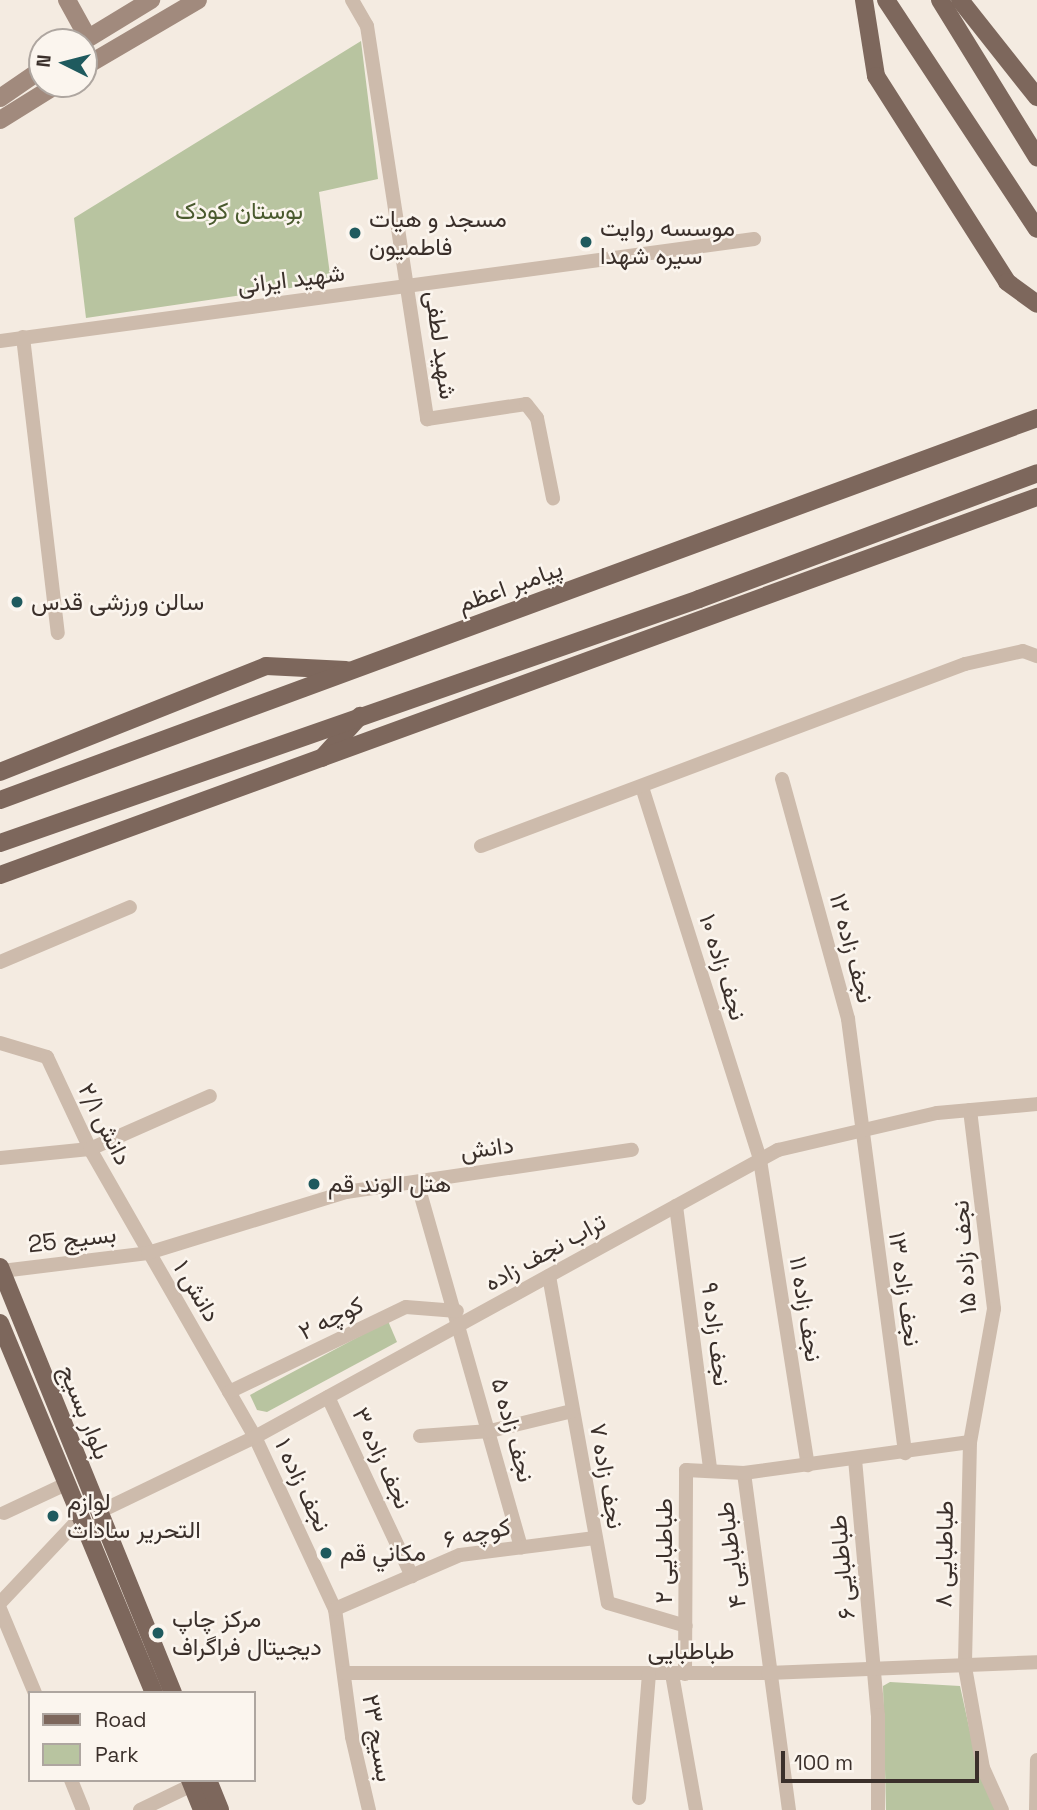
<!DOCTYPE html>
<meta charset="utf-8">
<style>
body{margin:0}
#map{position:relative;width:1037px;height:1810px;overflow:hidden;background:#f4ebe1;font-family:"Space Grotesk",Vazirmatn,sans-serif}
div>[style]{position:absolute}
.green>*{inset:0;background:#b8c4a0}
.street>*{height:14px;margin:-7px;padding:0 7px;transform-origin:7px;border-radius:7px;background:#cdbbac}
.secondary>*{height:18px;margin:-9px;padding:0 9px;transform-origin:9px;border-radius:9px;background:#a18a7d}
.primary>*{height:18px;margin:-9px;padding:0 9px;transform-origin:9px;border-radius:9px;background:#7d675c}
.dots>*{width:19px;height:19px;translate:-50% -50%;box-sizing:border-box;border:4px solid #fbf5ee;border-radius:50%}
span{translate:-50% -50%;white-space:nowrap;text-align:center;line-height:1.15;-webkit-text-stroke:5px #fbf5ee;paint-order:stroke}
.park-label{font-size:24px;color:#4a5a2e}
.poi-label{font-size:24px;color:#3b302b}
.left{translate:0 -50%;text-align:left}
.street-label{font-size:24px;color:#3b302b}
.legend{position:absolute;left:28px;top:1691px;width:228px;height:91px;box-sizing:border-box;background:#fbf5ee;border:2px solid #aea6a0;margin:0;padding:9px 12px;list-style:none;font-size:21px;color:#3b302b}
.legend li{display:flex;align-items:center;gap:14px;height:35px}
.legend b{width:35px;border:2px solid #aea6a0}
.north{position:absolute;left:28px;top:28px;width:70px;height:70px;box-sizing:border-box;background:#fbf5ee;border:2px solid #aea6a0;border-radius:50%;rotate:276deg;font-size:19px;font-weight:700;line-height:28px;text-align:center;color:#3b302b}
.north::after{content:'';display:block;margin:auto;width:24px;height:32px;background:#1f5a5e;clip-path:polygon(50% 0,100% 100%,50% 72%,0 100%)}
.scale{position:absolute;left:781px;top:1751px;width:198px;height:32px;box-sizing:border-box;border:4px solid #3b302b;border-top:0;padding-left:9px;font-size:21px;line-height:24px;white-space:nowrap;color:#3b302b;-webkit-text-stroke:5px #fbf5ee;paint-order:stroke}
</style>
<div id="map">
<div class="green">
<i style="clip-path:polygon(361px 41px,378px 179px,319px 192px,331px 282px,86px 318px,74px 218px)"></i>
<i style="clip-path:polygon(388px 1321px,397px 1342px,267px 1412px,257px 1410px,250px 1395px)"></i>
<i style="clip-path:polygon(890px 1682px,960px 1686px,980px 1777px,996px 1810px,886px 1810px,883px 1686px)"></i>
</div>
<div class="street">
<i style="left:352px;top:0;width:30px;rotate:60deg"></i>
<i style="left:367px;top:26px;width:398px;rotate:81.3deg"></i>
<i style="left:427px;top:419px;width:100px;rotate:-8.6deg"></i>
<i style="left:526px;top:404px;width:18px;rotate:52deg"></i>
<i style="left:537px;top:418px;width:82px;rotate:78.7deg"></i>
<i style="left:23px;top:337px;width:298px;rotate:83.3deg"></i>
<i style="left:0;top:341px;width:761px;rotate:-7.7deg"></i>
<i style="left:782px;top:779px;width:249px;rotate:74.6deg"></i>
<i style="left:848px;top:1019px;width:438px;rotate:82.5deg"></i>
<i style="left:642px;top:787px;width:391px;rotate:72.4deg"></i>
<i style="left:760px;top:1160px;width:309px;rotate:81.1deg"></i>
<i style="left:481px;top:846px;width:517px;rotate:-20.61deg"></i>
<i style="left:965px;top:664px;width:59px;rotate:-12.6deg"></i>
<i style="left:1023px;top:651px;width:15px;rotate:20deg"></i>
<i style="left:0;top:962px;width:141px;rotate:-22.9deg"></i>
<i style="left:0;top:1043px;width:49px;rotate:16.6deg"></i>
<i style="left:47px;top:1057px;width:102px;rotate:64.9deg"></i>
<i style="left:90px;top:1149px;width:332px;rotate:60.2deg"></i>
<i style="left:255px;top:1437px;width:190px;rotate:65.1deg"></i>
<i style="left:335px;top:1609px;width:129px;rotate:82.4deg"></i>
<i style="left:352px;top:1737px;width:75px;rotate:76.9deg"></i>
<i style="left:970px;top:1110px;width:200px;rotate:83.1deg"></i>
<i style="left:994px;top:1309px;width:135px;rotate:100.2deg"></i>
<i style="left:970px;top:1442px;width:225px;rotate:91.3deg"></i>
<i style="left:965px;top:1667px;width:103px;rotate:79.9deg"></i>
<i style="left:983px;top:1768px;width:46px;rotate:65.7deg"></i>
<i style="left:0;top:1158px;width:90px;rotate:-5.7deg"></i>
<i style="left:90px;top:1149px;width:131px;rotate:-23.8deg"></i>
<i style="left:417px;top:1182px;width:380px;rotate:74.1deg"></i>
<i style="left:676px;top:1206px;width:263px;rotate:82.6deg"></i>
<i style="left:2px;top:1271px;width:147px;rotate:-7deg"></i>
<i style="left:148px;top:1253px;width:207px;rotate:-17.1deg"></i>
<i style="left:346px;top:1192px;width:289px;rotate:-8.4deg"></i>
<i style="left:549px;top:1276px;width:332px;rotate:79.8deg"></i>
<i style="left:608px;top:1603px;width:81px;rotate:16.4deg"></i>
<i style="left:229px;top:1392px;width:196px;rotate:-25.7deg"></i>
<i style="left:406px;top:1307px;width:51px;rotate:4.5deg"></i>
<i style="left:328px;top:1397px;width:198px;rotate:64.9deg"></i>
<i style="left:420px;top:1436px;width:70px;rotate:-4.1deg"></i>
<i style="left:490px;top:1431px;width:84px;rotate:-13.7deg"></i>
<i style="left:855px;top:1459px;width:257px;rotate:84.9deg"></i>
<i style="left:878px;top:1715px;width:95px;rotate:90deg"></i>
<i style="left:744px;top:1473px;width:340px;rotate:82.4deg"></i>
<i style="left:99px;top:1512px;width:173px;rotate:-25.7deg"></i>
<i style="left:255px;top:1437px;width:597px;rotate:-28.76deg"></i>
<i style="left:778px;top:1150px;width:163px;rotate:-13.1deg"></i>
<i style="left:937px;top:1113px;width:100px;rotate:-5.1deg"></i>
<i style="left:4px;top:1513px;width:71px;rotate:-25.1deg"></i>
<i style="left:0;top:1603px;width:120px;rotate:-46.7deg"></i>
<i style="left:0;top:1609px;width:91px;rotate:67.4deg"></i>
<i style="left:335px;top:1609px;width:136px;rotate:-23.4deg"></i>
<i style="left:460px;top:1555px;width:136px;rotate:-7.2deg"></i>
<i style="left:344px;top:1673px;width:424px"></i>
<i style="left:768px;top:1673px;width:269px;rotate:-2.3deg"></i>
<i style="left:672px;top:1674px;width:138px;rotate:80deg"></i>
<i style="left:685px;top:1674px;width:204px;rotate:-89.7deg"></i>
<i style="left:686px;top:1470px;width:58px;rotate:3deg"></i>
<i style="left:744px;top:1473px;width:228px;rotate:-7.8deg"></i>
<i style="left:71px;top:1780px;width:32px;rotate:68deg"></i>
<i style="left:639px;top:1798px;width:124px;rotate:-85.4deg"></i>
<i style="left:140px;top:1810px;width:58px;rotate:-25.7deg"></i>
<i style="left:1036px;top:1810px;width:50px;rotate:-88.9deg"></i>
</div>
<div class="secondary">
<i style="left:67px;top:0;width:43px;rotate:61.1deg"></i>
<i style="left:82px;top:42px;width:81px;rotate:-31.3deg"></i>
<i style="left:84px;top:67px;width:132px;rotate:-30.4deg"></i>
<i style="left:0;top:98px;width:51px;rotate:-34.6deg"></i>
<i style="left:0;top:120px;width:68px;rotate:-31.8deg"></i>
</div>
<div class="primary">
<i style="left:864px;top:0;width:77px;rotate:81deg"></i>
<i style="left:876px;top:76px;width:244px;rotate:57.5deg"></i>
<i style="left:1007px;top:282px;width:37px;rotate:36deg"></i>
<i style="left:886px;top:0;width:274px;rotate:56.6deg"></i>
<i style="left:940px;top:0;width:185px;rotate:58.3deg"></i>
<i style="left:960px;top:0;width:124px;rotate:51.6deg"></i>
<i style="left:322px;top:758px;width:57px;rotate:-47.9deg"></i>
<i style="left:0;top:772px;width:286px;rotate:-21.7deg"></i>
<i style="left:266px;top:666px;width:80px;rotate:2.9deg"></i>
<i style="left:0;top:800px;width:1105px;rotate:-20.22deg"></i>
<i style="left:0;top:843px;width:740px;rotate:-19.24deg"></i>
<i style="left:699px;top:599px;width:361px;rotate:-20.4deg"></i>
<i style="left:0;top:875px;width:1104px;rotate:-20.03deg"></i>
<i style="left:0;top:1267px;width:460px;rotate:67.9deg"></i>
<i style="left:0;top:1323px;width:401px;rotate:67.4deg"></i>
<i style="left:190px;top:1780px;width:32px;rotate:68deg"></i>
<i style="left:208px;top:1780px;width:32px;rotate:68deg"></i>
</div>
<div class="dots">
<i style="left:355px;top:233px;background:#1f5a5e"></i>
<i style="left:586px;top:242px;background:#1f5a5e"></i>
<i style="left:17px;top:602px;background:#1f5a5e"></i>
<i style="left:314px;top:1184px;background:#1f5a5e"></i>
<i style="left:53px;top:1516px;background:#1f5a5e"></i>
<i style="left:326px;top:1553px;background:#1f5a5e"></i>
<i style="left:158px;top:1633px;background:#1f5a5e"></i>
</div>
<div class="park-label">
<span style="left:239px;top:211px">بوستان کودک</span>
</div>
<div class="poi-label">
<span class="left" style="left:369px;top:233px">مسجد و هیات<br>فاطمیون</span>
<span class="left" style="left:600px;top:242px">موسسه روایت<br>سیره شهدا</span>
<span class="left" style="left:31px;top:602px">سالن ورزشی قدس</span>
<span class="left" style="left:328px;top:1184px">هتل الوند قم</span>
<span class="left" style="left:67px;top:1516px">لوازم<br>التحریر سادات</span>
<span class="left" style="left:340px;top:1553px">مكاني قم</span>
<span class="left" style="left:172px;top:1633px">مرکز چاپ<br>دیجیتال فراگراف</span>
</div>
<div class="street-label">
<span style="left:291px;top:279px;rotate:-7deg">شهید ایرانی</span>
<span style="left:441px;top:345px;rotate:82deg">شهید لطفی</span>
<span style="left:510px;top:586px;rotate:-20deg">پیامبر اعظم</span>
<span style="left:852px;top:948px;rotate:75deg">نجف زاده ۱۲</span>
<span style="left:723px;top:967px;rotate:73deg">نجف زاده ۱۰</span>
<span style="left:105px;top:1124px;rotate:63deg">دانش ۲/۱</span>
<span style="left:487px;top:1148px;rotate:-8deg">دانش</span>
<span style="left:72px;top:1239px;rotate:-7deg">بسیج 25</span>
<span style="left:545px;top:1252px;rotate:-29deg">تراب نجف زاده</span>
<span style="left:964px;top:1257px;rotate:-94deg">نجف زاده ۱۵</span>
<span style="left:905px;top:1289px;rotate:82deg">نجف زاده ۱۳</span>
<span style="left:197px;top:1291px;rotate:59deg">دانش ۱</span>
<span style="left:806px;top:1309px;rotate:81deg">نجف زاده ۱۱</span>
<span style="left:331px;top:1318px;rotate:-26deg">کوچه ۲</span>
<span style="left:716px;top:1334px;rotate:83deg">نجف زاده ۹</span>
<span style="left:85px;top:1412px;rotate:68deg">بلوار بسیج</span>
<span style="left:513px;top:1430px;rotate:75deg">نجف زاده ۵</span>
<span style="left:382px;top:1458px;rotate:65deg">نجف زاده ۳</span>
<span style="left:607px;top:1476px;rotate:80deg">نجف زاده ۷</span>
<span style="left:303px;top:1485px;rotate:65deg">نجف زاده ۱</span>
<span style="left:477px;top:1533px;rotate:-12deg">کوچه ۶</span>
<span style="left:664px;top:1551px;rotate:-90deg">طباطبایی ۲</span>
<span style="left:944px;top:1554px;rotate:-89deg">طباطبایی ۸</span>
<span style="left:731px;top:1555px;rotate:-97deg">طباطبایی ۴</span>
<span style="left:842px;top:1567px;rotate:-95deg">طباطبایی ۶</span>
<span style="left:691px;top:1651px">طباطبایی</span>
<span style="left:378px;top:1738px;rotate:80deg">بسیج ۲۳</span>
</div>
<ul class="legend">
<li><b style="height:9px;background:#7d675c"></b>Road</li>
<li><b style="height:19px;background:#b8c4a0"></b>Park</li>
</ul>
<div class="north">N</div>
<div class="scale">100 m</div>
</div>
